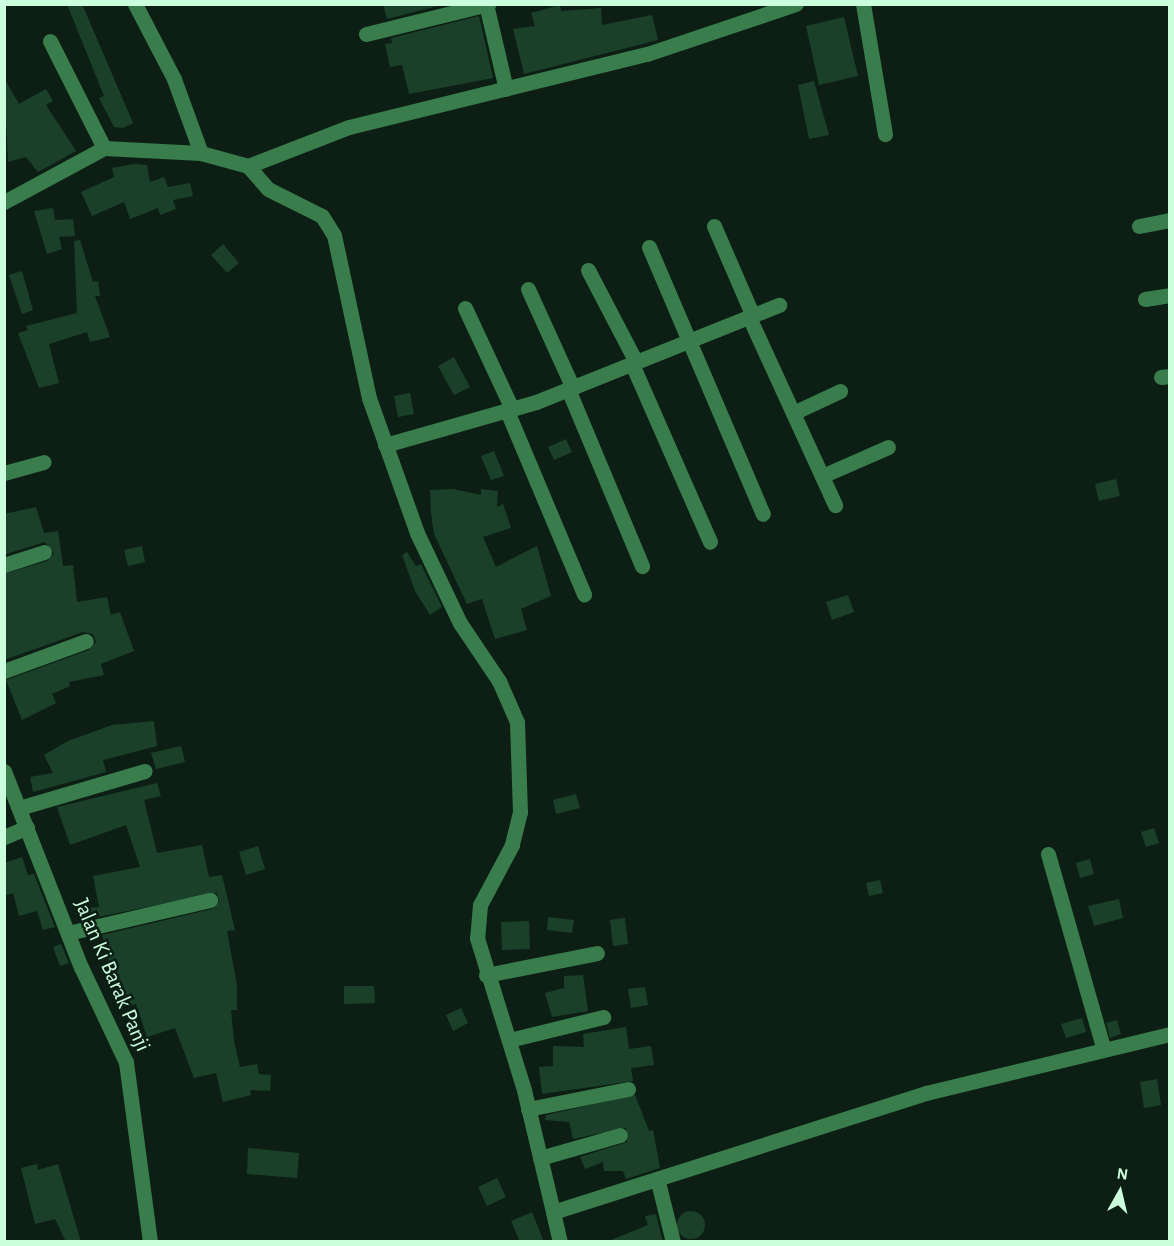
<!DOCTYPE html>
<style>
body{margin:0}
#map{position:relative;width:1174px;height:1246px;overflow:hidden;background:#0d1f14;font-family:"Alegreya Sans",sans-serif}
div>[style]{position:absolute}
.building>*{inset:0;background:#1a402a}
.round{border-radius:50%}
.minor>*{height:15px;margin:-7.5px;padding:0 7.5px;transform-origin:7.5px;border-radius:7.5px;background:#397d4c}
span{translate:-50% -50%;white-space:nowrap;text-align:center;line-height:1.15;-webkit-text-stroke:5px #0d1f14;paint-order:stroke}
.street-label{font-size:22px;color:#ccfede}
.frame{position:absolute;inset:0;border:6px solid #ccfede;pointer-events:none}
.north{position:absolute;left:1090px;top:1162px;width:60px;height:60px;-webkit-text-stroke:4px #0d1f14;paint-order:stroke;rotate:8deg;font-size:16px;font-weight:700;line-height:24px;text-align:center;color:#ccfede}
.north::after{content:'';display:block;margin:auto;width:21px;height:27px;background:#ccfede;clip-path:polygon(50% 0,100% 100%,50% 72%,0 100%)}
</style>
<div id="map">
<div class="building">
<i style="clip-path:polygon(67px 4px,82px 4px,133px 123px,123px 128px,114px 127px,99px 98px,104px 96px)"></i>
<i style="clip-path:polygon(383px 4px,445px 4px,387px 19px)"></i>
<i style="clip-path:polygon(560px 5px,561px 11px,601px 8px,602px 25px,652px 15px,658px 40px,524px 74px,513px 29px,535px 26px,531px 13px)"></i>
<i style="clip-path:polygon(479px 16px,493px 78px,409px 94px,402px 65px,390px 67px,385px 44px,392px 43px,391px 38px)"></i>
<i style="clip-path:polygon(844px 17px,858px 76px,819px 85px,806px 26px)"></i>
<i style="clip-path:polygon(4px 78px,19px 104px,46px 89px,53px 101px,46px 105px,76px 151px,38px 172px,26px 157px,8px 162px)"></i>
<i style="clip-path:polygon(814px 81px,829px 135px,809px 139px,798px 85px)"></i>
<i style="clip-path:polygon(134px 164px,147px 165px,150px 182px,164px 177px,168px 187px,190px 183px,193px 196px,173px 200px,176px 209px,160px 215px,158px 208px,130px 219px,124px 202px,92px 216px,81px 192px,114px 177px,112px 168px)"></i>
<i style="clip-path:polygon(53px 208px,55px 220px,73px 219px,75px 236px,59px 237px,62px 249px,47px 254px,34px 211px)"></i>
<i style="clip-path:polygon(80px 240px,93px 282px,98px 281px,100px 296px,95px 296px,110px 337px,90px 342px,87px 332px,49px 344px,59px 383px,39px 388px,18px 333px,28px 330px,26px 326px,77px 313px,74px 241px)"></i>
<i style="clip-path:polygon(223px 244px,239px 263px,227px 273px,211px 255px)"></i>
<i style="clip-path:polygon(22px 271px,33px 310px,22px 314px,9px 275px)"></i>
<i style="clip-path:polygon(454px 357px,470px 387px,454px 395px,438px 366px)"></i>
<i style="clip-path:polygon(410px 393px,414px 414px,398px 417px,394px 396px)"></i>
<i style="clip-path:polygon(566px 439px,572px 452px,554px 460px,548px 447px)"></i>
<i style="clip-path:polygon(494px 451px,504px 476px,491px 480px,481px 456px)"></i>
<i style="clip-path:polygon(1116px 479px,1120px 496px,1099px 501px,1095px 484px)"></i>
<i style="clip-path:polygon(453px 489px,481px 495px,481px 489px,498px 491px,497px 507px,503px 504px,511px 528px,483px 537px,496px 567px,537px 546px,551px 596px,521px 609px,527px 630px,495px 639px,482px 599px,467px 604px,434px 534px,431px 513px,430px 490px)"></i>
<i style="clip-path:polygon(36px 507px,44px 533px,58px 531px,63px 566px,73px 565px,77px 602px,107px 597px,111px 615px,120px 612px,134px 651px,101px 664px,104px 675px,69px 682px,70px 686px,52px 694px,56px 703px,22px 720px,6px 680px,89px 650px,96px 642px,93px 634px,83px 632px,4px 660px,4px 574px,47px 561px,54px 553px,45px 542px,6px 554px,4px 514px)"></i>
<i style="clip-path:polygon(142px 546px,145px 562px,128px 566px,124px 550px)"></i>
<i style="clip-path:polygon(407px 552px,416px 566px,421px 564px,442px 607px,430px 615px,415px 591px,402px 555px)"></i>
<i style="clip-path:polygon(848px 595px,854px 612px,832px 620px,826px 602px)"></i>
<i style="clip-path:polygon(154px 721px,157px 746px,103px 760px,106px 772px,33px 792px,30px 777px,53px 773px,44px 755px,68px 741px,112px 725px)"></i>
<i style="clip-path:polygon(181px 746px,185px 762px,156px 769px,151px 753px)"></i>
<i style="clip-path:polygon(157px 783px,161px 796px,144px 800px,157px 853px,202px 845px,209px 877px,222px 875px,235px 930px,227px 931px,237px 985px,237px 1010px,231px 1010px,234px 1041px,240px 1067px,257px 1064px,259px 1074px,271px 1075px,270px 1091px,250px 1090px,251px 1095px,223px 1102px,216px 1073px,194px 1078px,175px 1028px,147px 1037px,136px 1004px,121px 1007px,102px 935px,212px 909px,219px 902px,217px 893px,83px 920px,81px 909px,99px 907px,93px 876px,140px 867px,126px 825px,70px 845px,57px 807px)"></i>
<i style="clip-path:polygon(576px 794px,580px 808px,556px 814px,553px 800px)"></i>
<i style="clip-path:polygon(1154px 828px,1159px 843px,1146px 847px,1141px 832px)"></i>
<i style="clip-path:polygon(258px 846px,265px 869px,246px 875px,239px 852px)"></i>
<i style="clip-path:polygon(22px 857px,28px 875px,34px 874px,55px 927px,43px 930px,37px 911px,19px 916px,13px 893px,4px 896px,4px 863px)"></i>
<i style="clip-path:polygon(1090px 859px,1094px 874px,1080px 878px,1076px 863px)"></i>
<i style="clip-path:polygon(880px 880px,883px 893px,869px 896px,866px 883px)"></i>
<i style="clip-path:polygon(1119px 899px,1123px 918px,1094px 926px,1088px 906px)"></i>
<i style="clip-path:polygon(548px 917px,574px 920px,572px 933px,547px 930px)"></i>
<i style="clip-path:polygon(625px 918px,628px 944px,613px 946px,610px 920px)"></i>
<i style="clip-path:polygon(529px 921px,530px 949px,502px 950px,501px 922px)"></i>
<i style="clip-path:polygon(61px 944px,69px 963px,60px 966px,53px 947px)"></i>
<i style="clip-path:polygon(583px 975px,588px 1011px,552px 1017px,545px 993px,564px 988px,564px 976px)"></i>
<i style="clip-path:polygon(344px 986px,374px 986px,375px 1003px,344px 1004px)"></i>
<i style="clip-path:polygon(645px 987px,648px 1005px,631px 1008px,628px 989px)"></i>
<i style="clip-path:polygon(461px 1008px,468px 1023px,453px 1031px,446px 1015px)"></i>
<i style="clip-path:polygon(1082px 1018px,1086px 1032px,1066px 1038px,1061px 1024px)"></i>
<i style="clip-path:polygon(1117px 1020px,1121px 1034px,1110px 1038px,1106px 1023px)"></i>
<i style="clip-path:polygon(626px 1027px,629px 1049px,651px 1046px,654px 1065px,631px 1068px,633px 1081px,542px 1094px,539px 1067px,553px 1066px,553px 1046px,584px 1047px,583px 1034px)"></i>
<i style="clip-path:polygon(1157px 1079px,1161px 1105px,1144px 1108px,1140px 1082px)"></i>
<i style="clip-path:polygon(635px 1095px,649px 1131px,653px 1130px,660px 1168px,626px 1179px,623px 1171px,604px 1171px,603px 1162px,585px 1169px,580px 1157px,627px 1142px,626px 1128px,573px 1139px,569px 1122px,545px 1120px,546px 1115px)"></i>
<i style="clip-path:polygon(248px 1148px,299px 1153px,297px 1178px,247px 1174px)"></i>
<i style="clip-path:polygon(37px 1164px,38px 1170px,58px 1164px,81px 1242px,66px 1242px,55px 1219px,35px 1224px,21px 1168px)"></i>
<i style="clip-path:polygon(497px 1178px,506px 1197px,487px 1206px,478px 1187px)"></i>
<i class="round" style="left:677px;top:1211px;width:28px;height:28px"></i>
<i style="clip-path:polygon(532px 1212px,544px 1242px,520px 1242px,511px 1221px)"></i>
<i style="clip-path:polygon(656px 1214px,663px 1242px,606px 1242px,648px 1225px,645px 1216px)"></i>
</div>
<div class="minor">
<i style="left:135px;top:4px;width:85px;rotate:62.5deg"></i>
<i style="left:174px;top:79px;width:79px;rotate:70deg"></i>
<i style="left:486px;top:4px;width:87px;rotate:76.8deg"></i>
<i style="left:863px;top:4px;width:132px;rotate:80.4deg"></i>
<i style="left:366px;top:34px;width:126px;rotate:-13.8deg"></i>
<i style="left:50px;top:41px;width:120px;rotate:63.2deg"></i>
<i style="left:248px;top:166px;width:30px;rotate:49deg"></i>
<i style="left:268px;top:189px;width:60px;rotate:26.6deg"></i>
<i style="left:322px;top:216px;width:22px;rotate:58deg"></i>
<i style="left:334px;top:235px;width:167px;rotate:77.9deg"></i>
<i style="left:369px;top:398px;width:143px;rotate:70.4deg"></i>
<i style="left:417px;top:533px;width:100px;rotate:64.5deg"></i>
<i style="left:460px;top:623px;width:70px;rotate:56.1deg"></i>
<i style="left:499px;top:681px;width:45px;rotate:66.3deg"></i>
<i style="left:517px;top:722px;width:90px;rotate:88.1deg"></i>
<i style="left:520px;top:812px;width:34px;rotate:104deg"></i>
<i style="left:512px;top:845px;width:68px;rotate:118.1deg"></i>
<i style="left:480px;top:905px;width:33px;rotate:95deg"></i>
<i style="left:477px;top:938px;width:159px;rotate:72.8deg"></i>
<i style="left:524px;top:1090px;width:125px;rotate:76.6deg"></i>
<i style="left:553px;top:1212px;width:392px;rotate:-17.7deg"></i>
<i style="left:926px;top:1093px;width:251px;rotate:-13.6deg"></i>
<i style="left:4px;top:202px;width:114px;rotate:-28.4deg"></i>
<i style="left:104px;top:148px;width:97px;rotate:3deg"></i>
<i style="left:201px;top:153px;width:49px;rotate:15.5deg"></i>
<i style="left:248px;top:166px;width:108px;rotate:-21.1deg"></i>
<i style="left:349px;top:127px;width:307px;rotate:-13.8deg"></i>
<i style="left:647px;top:54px;width:157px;rotate:-18.6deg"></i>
<i style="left:714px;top:226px;width:98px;rotate:66.6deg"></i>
<i style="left:1139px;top:226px;width:32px;rotate:-11deg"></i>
<i style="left:649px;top:247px;width:290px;rotate:66.9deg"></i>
<i style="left:588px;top:270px;width:104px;rotate:62.4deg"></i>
<i style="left:528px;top:289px;width:109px;rotate:65.6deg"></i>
<i style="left:1145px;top:299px;width:25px;rotate:-9deg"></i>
<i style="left:465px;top:308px;width:111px;rotate:65deg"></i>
<i style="left:749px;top:317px;width:207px;rotate:65.4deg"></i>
<i style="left:632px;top:364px;width:194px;rotate:66.3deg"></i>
<i style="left:1161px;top:377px;width:9px;rotate:-6deg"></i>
<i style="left:568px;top:389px;width:192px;rotate:67.3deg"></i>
<i style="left:507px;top:411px;width:199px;rotate:67.2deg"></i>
<i style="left:793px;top:413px;width:52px;rotate:-25.1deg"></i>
<i style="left:385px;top:445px;width:157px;rotate:-15.9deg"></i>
<i style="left:536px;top:402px;width:262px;rotate:-21.8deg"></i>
<i style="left:4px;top:473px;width:41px;rotate:-15.4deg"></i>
<i style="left:822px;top:476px;width:72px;rotate:-23.7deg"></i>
<i style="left:4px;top:565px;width:42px;rotate:-18deg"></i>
<i style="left:4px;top:671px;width:87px;rotate:-20.1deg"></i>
<i style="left:4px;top:771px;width:211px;rotate:68.6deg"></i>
<i style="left:81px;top:967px;width:105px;rotate:64.7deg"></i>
<i style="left:126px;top:1062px;width:182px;rotate:82.4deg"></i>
<i style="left:19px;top:808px;width:131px;rotate:-16.4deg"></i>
<i style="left:4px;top:837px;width:25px;rotate:-23deg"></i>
<i style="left:1048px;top:854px;width:201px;rotate:74.1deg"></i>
<i style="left:68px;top:933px;width:146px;rotate:-13.1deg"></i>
<i style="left:486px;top:975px;width:113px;rotate:-11.2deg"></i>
<i style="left:509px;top:1040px;width:97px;rotate:-13.7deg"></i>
<i style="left:528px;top:1109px;width:102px;rotate:-11.3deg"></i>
<i style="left:540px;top:1158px;width:83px;rotate:-16deg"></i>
<i style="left:658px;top:1182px;width:62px;rotate:76deg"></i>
<i style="left:553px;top:1212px;width:31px;rotate:77deg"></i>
</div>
<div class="street-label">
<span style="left:112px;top:975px;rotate:67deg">Jalan Ki Barak Panji</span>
</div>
<div class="frame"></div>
<div class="north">N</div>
</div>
